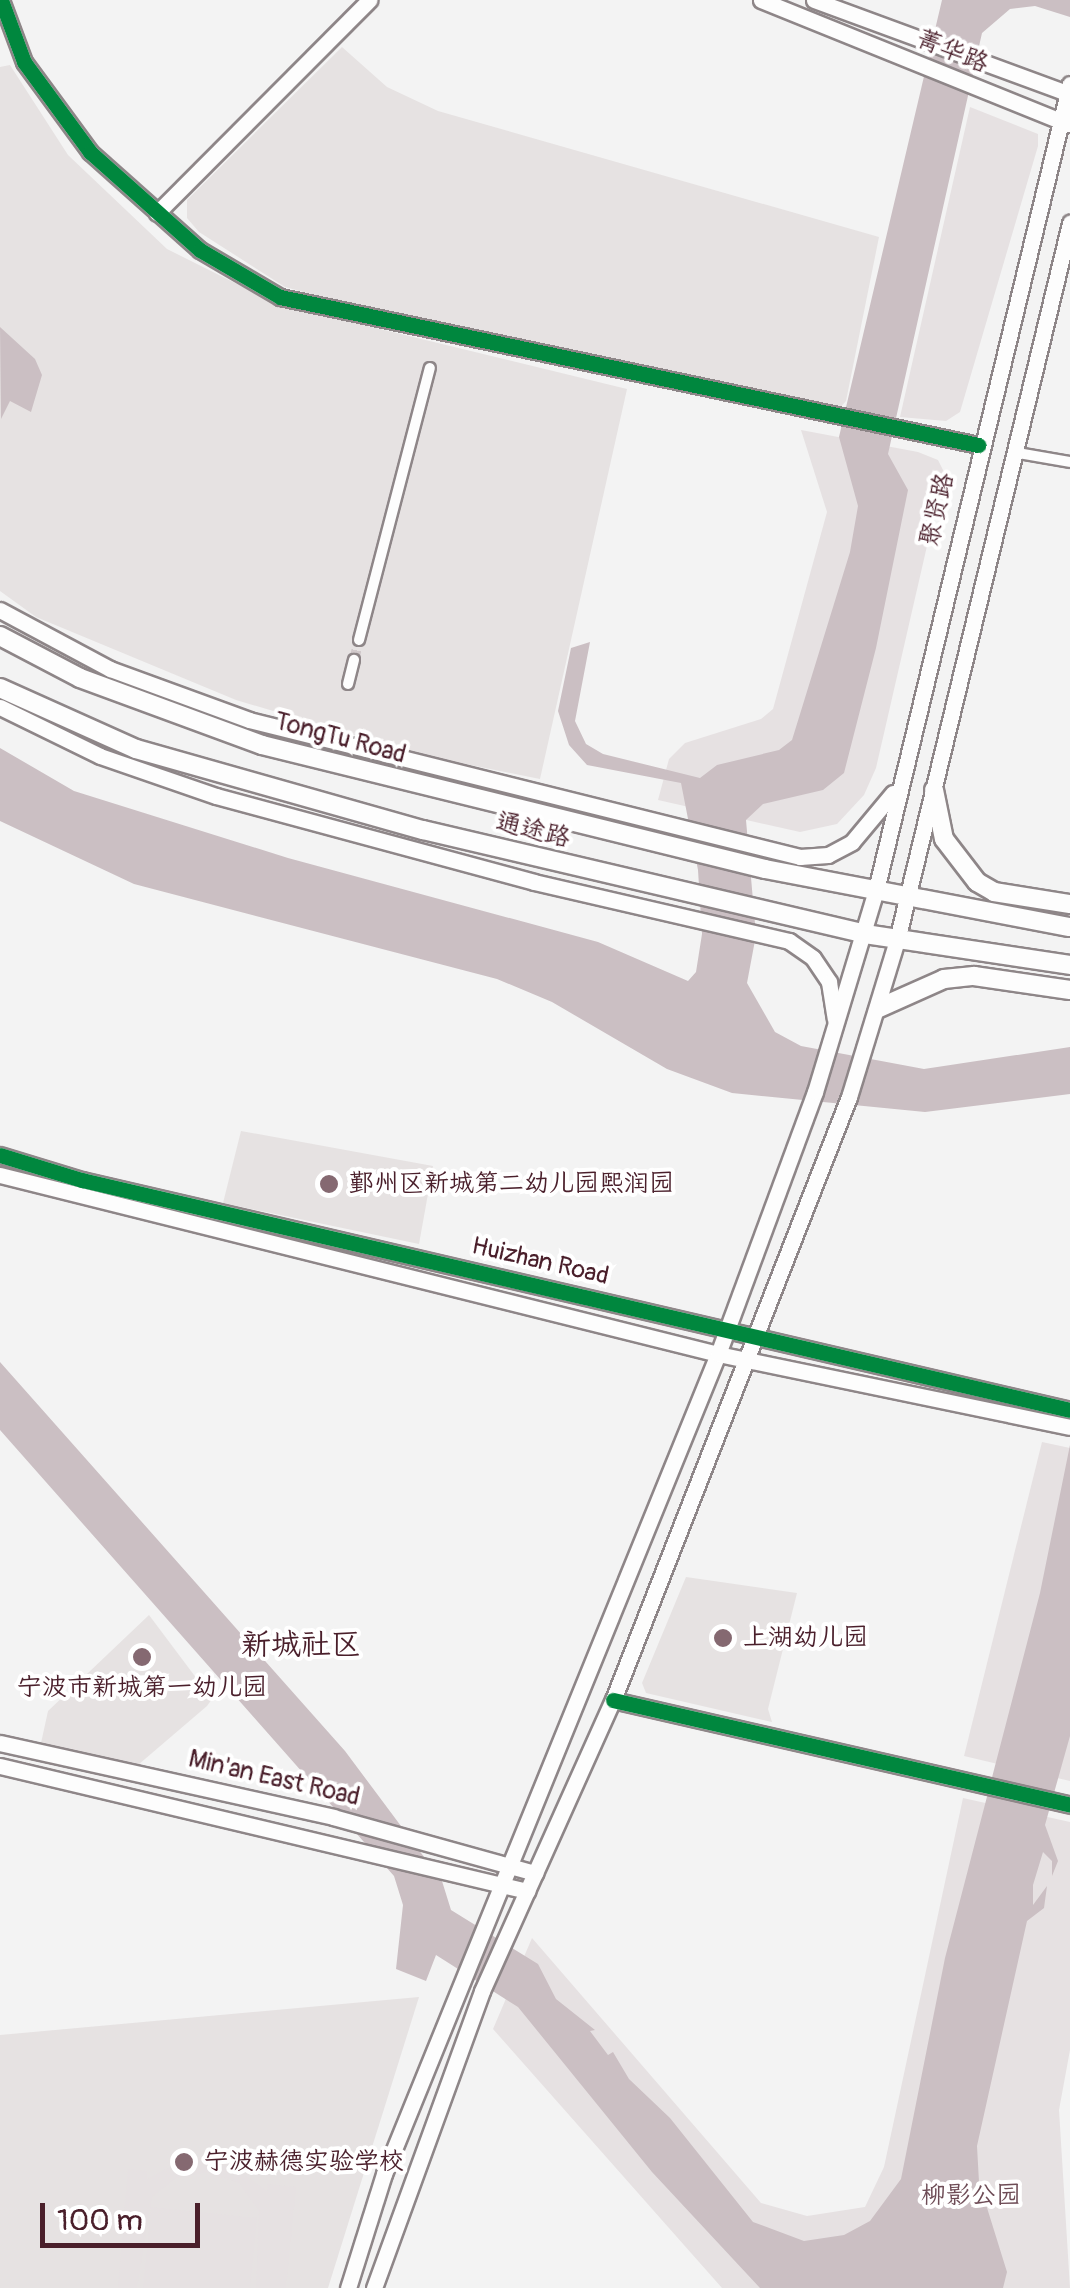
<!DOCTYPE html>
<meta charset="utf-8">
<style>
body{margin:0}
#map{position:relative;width:1070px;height:2288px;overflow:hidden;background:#f3f3f3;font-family:Pangolin,"LXGW WenKai TC",sans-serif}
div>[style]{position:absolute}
.built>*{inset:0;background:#e6e2e2}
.green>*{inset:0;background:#e6e1e2}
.water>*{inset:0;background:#cbbfc3}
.street-tunnel>*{height:10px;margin-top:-5px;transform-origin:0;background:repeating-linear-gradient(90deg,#d1c9cb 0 10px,transparent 0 15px)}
.roads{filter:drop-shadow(2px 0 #8e8688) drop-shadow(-2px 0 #8e8688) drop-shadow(0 2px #8e8688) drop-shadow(0 -2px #8e8688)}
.street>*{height:10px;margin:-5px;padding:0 5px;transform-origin:5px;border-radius:5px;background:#fdfdfd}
.secondary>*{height:15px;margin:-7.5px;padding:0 7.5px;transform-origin:7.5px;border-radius:7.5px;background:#fdfdfd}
.primary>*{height:18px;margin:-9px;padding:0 9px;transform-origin:9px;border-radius:9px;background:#fdfdfd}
.cycleway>*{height:15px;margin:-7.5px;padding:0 7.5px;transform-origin:7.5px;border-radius:7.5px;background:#00873e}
.dots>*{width:28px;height:28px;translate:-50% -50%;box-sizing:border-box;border:5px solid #fff;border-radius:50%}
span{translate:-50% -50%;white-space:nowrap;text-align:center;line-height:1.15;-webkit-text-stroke:8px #fff;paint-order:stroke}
.street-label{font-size:25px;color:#4a1f2b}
.poi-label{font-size:25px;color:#4a1f2b}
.left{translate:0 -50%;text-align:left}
.park-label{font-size:25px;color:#6e4c56}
.quarter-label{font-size:30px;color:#4a1f2b}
.scale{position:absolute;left:40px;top:2203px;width:160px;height:45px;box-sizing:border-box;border:5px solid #4a1f2b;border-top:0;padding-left:12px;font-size:30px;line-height:35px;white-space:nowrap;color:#4a1f2b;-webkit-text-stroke:8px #fff;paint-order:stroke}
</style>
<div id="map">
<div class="built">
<i style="clip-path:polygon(342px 47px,387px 87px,438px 111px,879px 237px,846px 401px,838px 410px,341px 302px,285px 287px,199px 232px,187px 218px,187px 200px)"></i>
<i style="clip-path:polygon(10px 65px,68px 155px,167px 249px,277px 304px,627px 389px,540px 779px,421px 755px,236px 700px,36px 617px,0 591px,0 67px)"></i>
<i style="clip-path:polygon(241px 1131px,433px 1166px,419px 1244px,223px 1203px)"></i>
<i style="clip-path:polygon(686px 1577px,797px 1593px,768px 1709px,772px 1722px,646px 1693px,642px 1683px)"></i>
<i style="clip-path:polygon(149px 1615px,212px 1699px,207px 1706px,138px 1765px,41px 1743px,48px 1711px)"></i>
<i style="clip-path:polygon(419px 1997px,328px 2288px,0 2288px,0 2035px)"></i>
</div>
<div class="green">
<i style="clip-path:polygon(970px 107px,1038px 134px,1038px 146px,960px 412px,946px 421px,900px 417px)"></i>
<i style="clip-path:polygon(801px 430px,918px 452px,938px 460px,944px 472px,876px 768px,864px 795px,837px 824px,800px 832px,658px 800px,669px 759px,685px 743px,761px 719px,773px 709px,827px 512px)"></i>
<i style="clip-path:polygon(1042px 1442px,1070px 1448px,1070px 1781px,964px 1756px)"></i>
<i style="clip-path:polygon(963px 1798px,1070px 1822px,1070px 2050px,1059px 2110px,1070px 2288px,722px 2288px,493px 2029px,532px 1938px,761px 2203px,807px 2216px,865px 2207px,884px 2167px)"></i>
<i style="clip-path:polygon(222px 2158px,267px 2191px,268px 2184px,296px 2187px,286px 2288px,256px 2288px,259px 2211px,239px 2183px,207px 2172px,176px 2178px,152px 2197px,137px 2288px,118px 2288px,128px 2169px,147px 2171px,147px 2179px,185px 2159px)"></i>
<i style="clip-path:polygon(151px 2207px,257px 2218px,250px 2288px,143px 2288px)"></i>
</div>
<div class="water">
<i style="clip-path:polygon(942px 0,1070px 0,1070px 17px,1035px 6px,1010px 9px,982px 33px,888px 454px,908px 490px,876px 648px,844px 773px,823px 790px,763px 804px,746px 820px,756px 935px,747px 983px,775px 1032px,801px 1046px,924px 1069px,1070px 1047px,1070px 1094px,925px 1112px,732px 1093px,667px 1069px,552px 1002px,497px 979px,134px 884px,0 821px,0 748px,74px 791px,288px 858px,598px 942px,688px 981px,696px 972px,702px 934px,698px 870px,681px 783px,587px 765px,569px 745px,558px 711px,571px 648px,590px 642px,575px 721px,586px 744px,603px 754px,700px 778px,717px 765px,779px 750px,792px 740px,850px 552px,858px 506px,839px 437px)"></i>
<i style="clip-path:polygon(0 327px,35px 359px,42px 375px,31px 412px,10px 401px,1px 419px)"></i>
<i style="clip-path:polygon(0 1362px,345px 1751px,442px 1881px,451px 1910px,538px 1964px,556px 1999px,595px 2030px,590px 2031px,608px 2055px,613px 2052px,629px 2079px,670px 2118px,753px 2222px,804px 2241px,844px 2235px,870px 2221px,901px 2179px,945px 1958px,1040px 1593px,1070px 1445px,1070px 1736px,1045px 1825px,1058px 1861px,1052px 1876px,1052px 1861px,1043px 1852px,1033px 1885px,1033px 1905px,1047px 1886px,1044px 1908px,1027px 1921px,977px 2146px,979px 2182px,1007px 2272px,1003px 2288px,760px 2288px,652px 2172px,518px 2007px,436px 1955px,426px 1981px,396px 1969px,403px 1905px,394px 1876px,0 1430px)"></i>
</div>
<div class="street-tunnel">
<i style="left:354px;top:660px;width:21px;rotate:-76deg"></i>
</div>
<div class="roads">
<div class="street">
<i style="left:1018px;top:453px;width:53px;rotate:9.8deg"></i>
<i style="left:359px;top:640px;width:281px;rotate:-75.4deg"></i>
<i style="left:348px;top:684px;width:25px;rotate:-76deg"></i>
</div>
<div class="secondary">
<i style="left:1px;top:0;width:66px;rotate:69.6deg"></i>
<i style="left:24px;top:62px;width:112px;rotate:53.7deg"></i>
<i style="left:90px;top:152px;width:147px;rotate:41.7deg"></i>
<i style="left:200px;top:250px;width:93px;rotate:30.4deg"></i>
<i style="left:280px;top:297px;width:714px;rotate:11.97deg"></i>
<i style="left:761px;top:0;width:331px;rotate:22deg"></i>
<i style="left:814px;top:0;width:273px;rotate:20.2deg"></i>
<i style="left:157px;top:213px;width:301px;rotate:-45.1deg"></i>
<i style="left:0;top:610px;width:125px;rotate:28.2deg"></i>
<i style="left:110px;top:669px;width:148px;rotate:20.1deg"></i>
<i style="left:249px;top:720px;width:568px;rotate:13.96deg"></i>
<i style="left:800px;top:857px;width:28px;rotate:-4deg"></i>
<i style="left:828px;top:855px;width:27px;rotate:-28deg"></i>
<i style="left:852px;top:842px;width:64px;rotate:-50.1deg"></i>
<i style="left:0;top:707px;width:111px;rotate:26.1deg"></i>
<i style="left:100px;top:756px;width:123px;rotate:19deg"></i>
<i style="left:216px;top:796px;width:329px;rotate:15.1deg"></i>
<i style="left:534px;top:882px;width:262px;rotate:13deg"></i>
<i style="left:789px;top:941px;width:29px;rotate:35deg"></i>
<i style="left:813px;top:958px;width:29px;rotate:56deg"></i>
<i style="left:829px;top:982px;width:37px;rotate:81deg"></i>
<i style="left:0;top:1155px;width:86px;rotate:17deg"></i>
<i style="left:82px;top:1180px;width:1014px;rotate:13.1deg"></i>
<i style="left:0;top:1175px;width:740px;rotate:14deg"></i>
<i style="left:718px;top:1354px;width:359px;rotate:11.7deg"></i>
<i style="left:613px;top:1700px;width:469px;rotate:12.9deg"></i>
<i style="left:0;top:1743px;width:341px;rotate:12.5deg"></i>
<i style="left:333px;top:1817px;width:210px;rotate:15.5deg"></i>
<i style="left:0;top:1766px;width:542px;rotate:13.34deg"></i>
<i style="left:348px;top:2288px;width:120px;rotate:-72.5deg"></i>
<i style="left:384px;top:2174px;width:885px;rotate:-67.84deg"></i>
<i style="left:718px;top:1354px;width:279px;rotate:-69.7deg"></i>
<i style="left:815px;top:1092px;width:211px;rotate:-73.2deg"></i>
<i style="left:876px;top:890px;width:829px;rotate:-76.47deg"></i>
<i style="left:374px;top:2288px;width:316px;rotate:-70deg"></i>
<i style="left:482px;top:1991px;width:319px;rotate:-65.8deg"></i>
<i style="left:613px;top:1700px;width:648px;rotate:-68.63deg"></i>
<i style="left:849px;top:1097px;width:164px;rotate:-73deg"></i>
<i style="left:897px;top:940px;width:738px;rotate:-76.43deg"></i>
</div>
<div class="primary">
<i style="left:0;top:636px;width:90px;rotate:27.7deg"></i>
<i style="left:80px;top:678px;width:194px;rotate:20.2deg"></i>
<i style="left:262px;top:745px;width:518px;rotate:13.85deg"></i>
<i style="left:765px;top:869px;width:310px;rotate:10.8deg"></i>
<i style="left:0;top:688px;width:149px;rotate:24.2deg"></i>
<i style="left:136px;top:749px;width:298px;rotate:15.8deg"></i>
<i style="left:423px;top:830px;width:454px;rotate:13.2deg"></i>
<i style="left:865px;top:934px;width:207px;rotate:8.6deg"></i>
<i style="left:934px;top:790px;width:50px;rotate:78.5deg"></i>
<i style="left:944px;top:839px;width:54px;rotate:52.5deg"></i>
<i style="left:977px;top:882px;width:20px;rotate:30deg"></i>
<i style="left:994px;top:892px;width:77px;rotate:9deg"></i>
<i style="left:879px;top:1008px;width:71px;rotate:-24deg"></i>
<i style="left:944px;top:979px;width:30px;rotate:-6deg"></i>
<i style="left:974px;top:976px;width:97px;rotate:8.3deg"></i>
</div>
</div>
<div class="cycleway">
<i style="left:1px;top:0;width:66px;rotate:69.6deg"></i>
<i style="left:24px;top:62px;width:112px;rotate:53.7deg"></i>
<i style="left:90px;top:152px;width:147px;rotate:41.7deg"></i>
<i style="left:200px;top:250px;width:93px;rotate:30.4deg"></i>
<i style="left:280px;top:297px;width:714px;rotate:11.97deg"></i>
<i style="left:0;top:1155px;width:86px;rotate:17deg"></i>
<i style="left:82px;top:1180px;width:1014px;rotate:13.1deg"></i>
<i style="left:613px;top:1700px;width:469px;rotate:12.9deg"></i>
</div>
<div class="dots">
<i style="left:329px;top:1184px;background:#856971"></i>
<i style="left:723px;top:1638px;background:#856971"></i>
<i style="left:142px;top:1657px;background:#856971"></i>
<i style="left:184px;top:2162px;background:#856971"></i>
</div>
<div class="street-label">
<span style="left:952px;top:52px;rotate:22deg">菁华路</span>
<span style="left:938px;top:510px;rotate:-77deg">聚贤路</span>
<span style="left:340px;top:739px;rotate:15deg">TongTu Road</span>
<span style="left:533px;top:831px;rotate:14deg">通途路</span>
<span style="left:540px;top:1262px;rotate:13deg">Huizhan Road</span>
<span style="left:274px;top:1779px;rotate:13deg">Min'an East Road</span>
</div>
<div class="poi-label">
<span class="left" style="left:349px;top:1184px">鄞州区新城第二幼儿园熙润园</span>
<span class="left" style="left:743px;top:1638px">上湖幼儿园</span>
<span style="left:142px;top:1688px">宁波市新城第一幼儿园</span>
<span class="left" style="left:204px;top:2162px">宁波赫德实验学校</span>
</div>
<div class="park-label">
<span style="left:971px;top:2196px">柳影公园</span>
</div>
<div class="quarter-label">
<span style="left:301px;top:1645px">新城社区</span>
</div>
<div class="scale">100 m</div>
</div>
